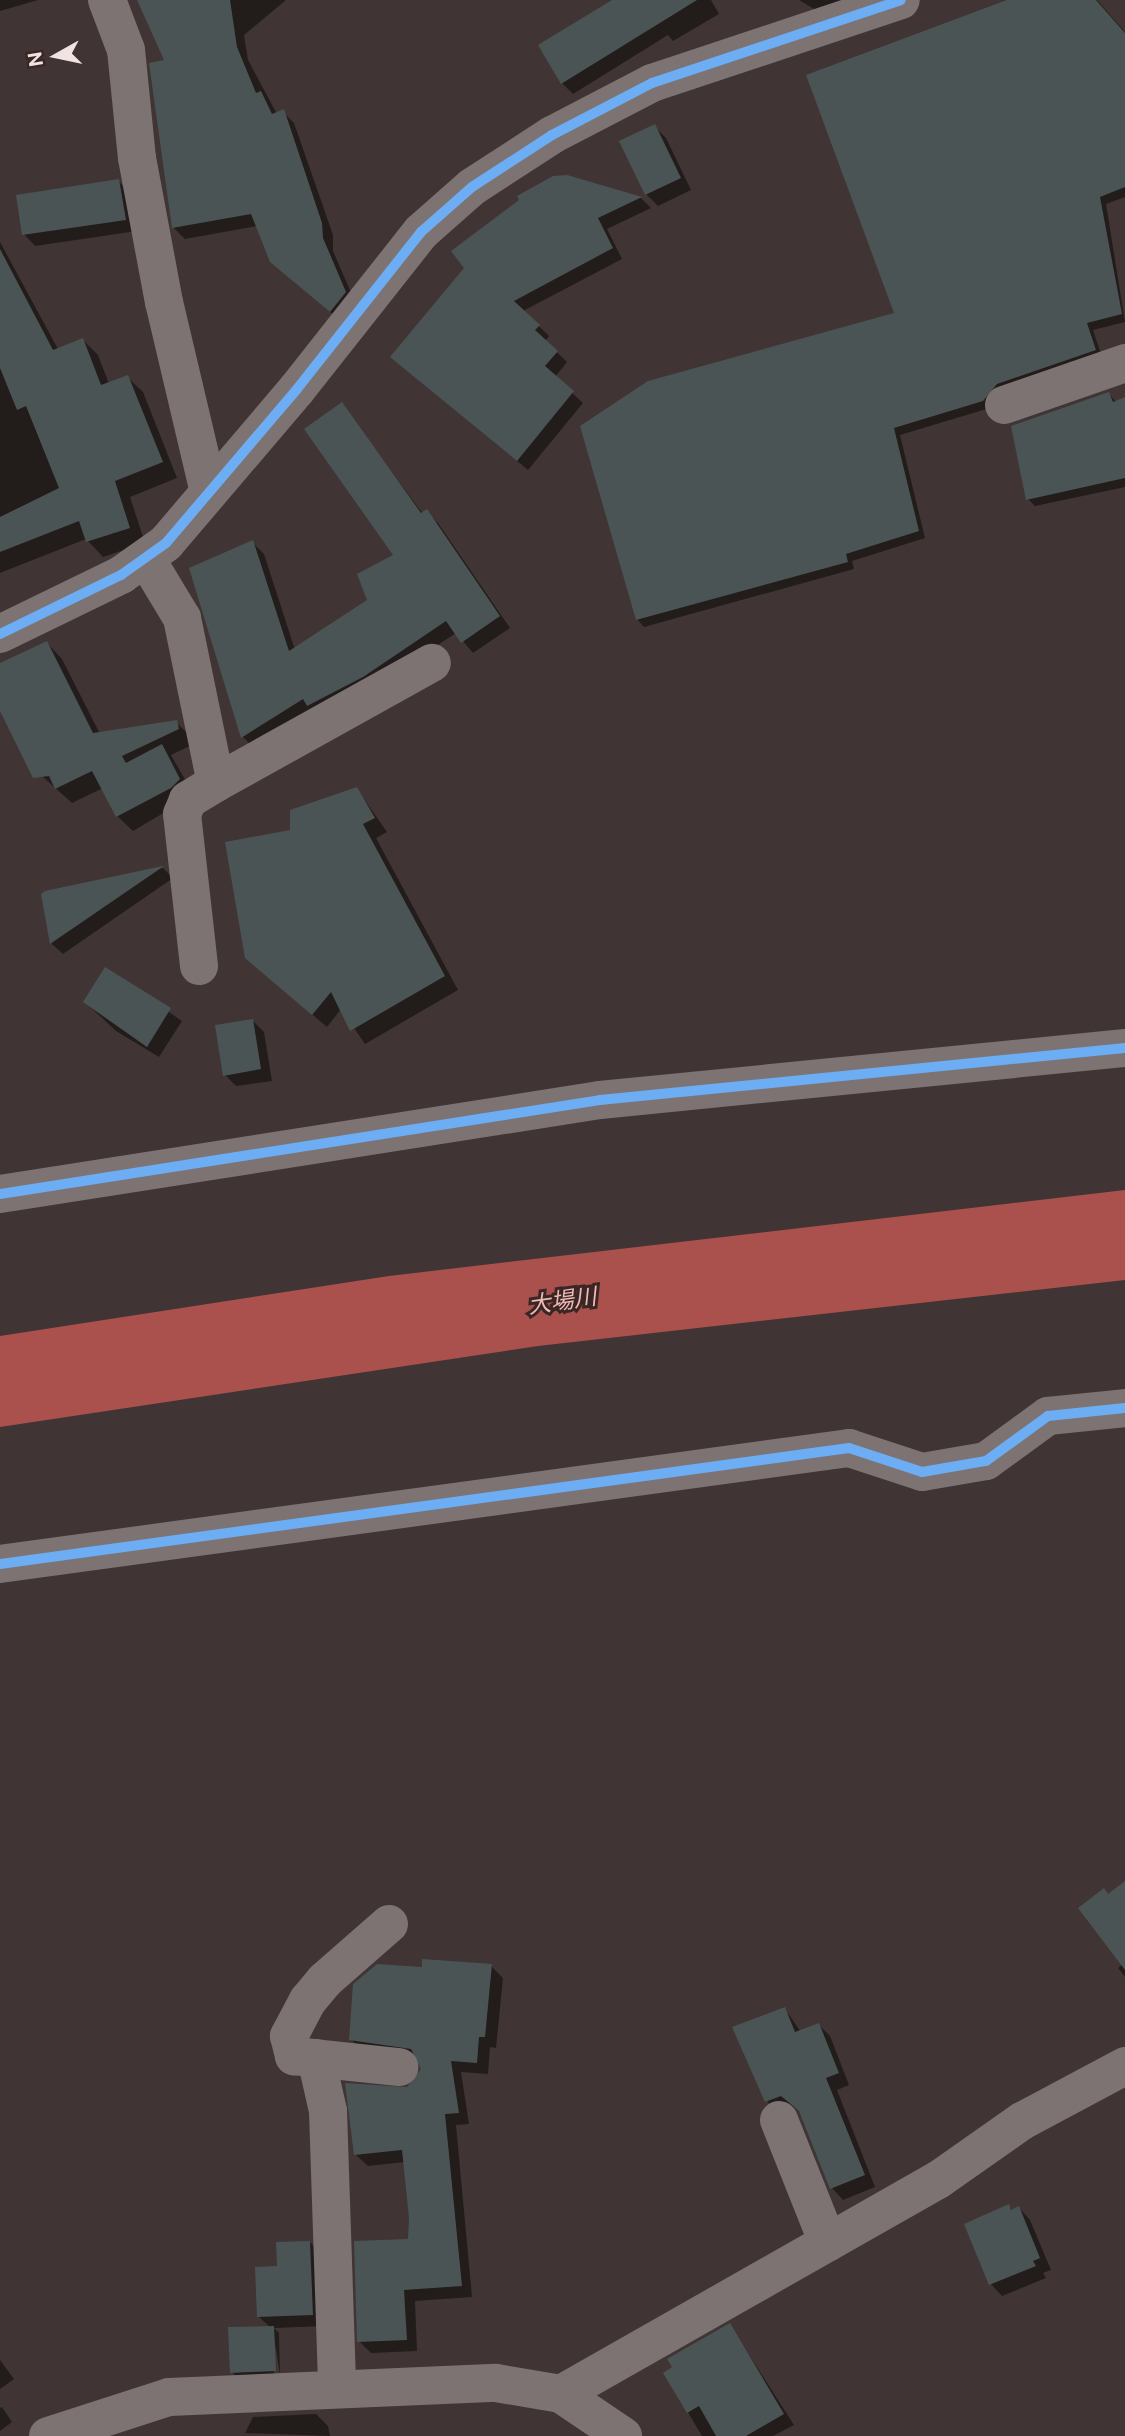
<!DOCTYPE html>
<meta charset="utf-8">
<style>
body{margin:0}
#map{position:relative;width:1125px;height:2436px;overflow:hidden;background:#403534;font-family:"Public Sans","Noto Sans JP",sans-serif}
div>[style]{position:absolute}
.water>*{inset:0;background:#ab514d}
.shadow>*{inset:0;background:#0007}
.building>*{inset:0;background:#4b5455}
.minor>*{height:38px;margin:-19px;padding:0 19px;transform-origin:19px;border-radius:19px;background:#7c7372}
.cycleway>*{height:10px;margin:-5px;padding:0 5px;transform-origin:5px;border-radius:5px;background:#6dadf4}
span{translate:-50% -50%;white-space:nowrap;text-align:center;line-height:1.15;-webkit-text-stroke:6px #3a2725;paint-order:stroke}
.water-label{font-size:23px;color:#f0bab5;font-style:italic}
.north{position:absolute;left:21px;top:21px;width:70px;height:70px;-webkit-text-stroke:5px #3a2725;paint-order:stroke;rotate:261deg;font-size:19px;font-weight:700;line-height:28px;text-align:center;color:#f0e3e2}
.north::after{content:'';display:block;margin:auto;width:24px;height:32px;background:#f0e3e2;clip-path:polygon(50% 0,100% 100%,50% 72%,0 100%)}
</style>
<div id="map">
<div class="water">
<i style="clip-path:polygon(1125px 1190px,1125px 1280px,538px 1346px,0 1427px,0 1336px,389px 1276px)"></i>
</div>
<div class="shadow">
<i style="clip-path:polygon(0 0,38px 0,0 11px)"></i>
<i style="clip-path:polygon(139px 0,286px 0,244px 35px,248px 60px,277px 114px,283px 112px,294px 123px,333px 235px,333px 251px,356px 304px,342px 322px,271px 262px,257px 226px,185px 239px,174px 228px,167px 61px)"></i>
<i style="clip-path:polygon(615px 0,711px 0,719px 14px,673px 41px,668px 35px,573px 94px,562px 83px)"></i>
<i style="clip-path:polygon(799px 0,857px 0,819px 12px)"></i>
<i style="clip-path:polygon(1012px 0,1097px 0,1125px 32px,1125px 197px,1106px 204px,1125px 322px,1093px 330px,1102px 357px,990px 408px,900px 435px,925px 538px,852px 561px,854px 569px,644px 627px,637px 619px,896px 314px)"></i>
<i style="clip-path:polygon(654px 126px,666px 138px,691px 190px,658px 206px,646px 194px,621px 142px)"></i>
<i style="clip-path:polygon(566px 177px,641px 198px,651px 208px,607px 229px,622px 259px,523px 311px,549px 336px,545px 341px,567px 362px,555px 377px,583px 403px,528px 470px,403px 367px)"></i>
<i style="clip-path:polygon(118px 181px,130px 193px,137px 231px,35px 246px,24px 234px)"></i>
<i style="clip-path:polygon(0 242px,58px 349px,83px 340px,98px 355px,109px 384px,127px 377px,143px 392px,177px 478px,130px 497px,145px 543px,103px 557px,86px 539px,0 573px)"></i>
<i style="clip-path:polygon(1109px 394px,1116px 402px,1125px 399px,1125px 487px,1035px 506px,1028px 499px)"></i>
<i style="clip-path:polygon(342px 405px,423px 514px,426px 511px,438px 523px,510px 628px,473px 653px,456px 633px,365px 693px,254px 748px,243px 737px,191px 569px,252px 542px,264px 554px,295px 650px,369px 601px,395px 556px)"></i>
<i style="clip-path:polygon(47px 643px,62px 659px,100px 734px,176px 722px,192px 738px,194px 744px,171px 755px,194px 795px,133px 831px,117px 816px,103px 788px,72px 803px,42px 776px,0 665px)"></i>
<i style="clip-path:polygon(357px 789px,387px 832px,376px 838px,458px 990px,365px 1044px,341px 1009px,327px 1027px,261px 971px)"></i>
<i style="clip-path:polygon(163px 868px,173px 878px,63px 954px,52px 944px,43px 896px)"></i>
<i style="clip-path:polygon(106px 969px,182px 1021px,159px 1057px,116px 1031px,85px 1002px)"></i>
<i style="clip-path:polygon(253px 1021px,264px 1032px,272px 1081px,236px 1086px,225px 1075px)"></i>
<i style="clip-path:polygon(1125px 1883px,1125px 1977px,1118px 1968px,1123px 1964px,1109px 1896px)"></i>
<i style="clip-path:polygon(491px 1966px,503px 1978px,496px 2048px,490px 2047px,488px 2074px,461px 2072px,469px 2124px,456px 2125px,472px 2297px,415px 2301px,417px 2351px,371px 2353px,359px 2341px,410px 2241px,411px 2218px,405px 2162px,368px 2166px,356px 2155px,423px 2069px,418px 2059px,362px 2051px,351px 2039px,423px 1969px)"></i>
<i style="clip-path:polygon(785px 2009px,801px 2032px,819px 2025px,830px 2036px,849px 2085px,837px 2090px,875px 2187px,843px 2200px,832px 2188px,801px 2113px,794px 2107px,778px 2113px,767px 2101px)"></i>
<i style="clip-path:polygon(1008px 2206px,1013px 2211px,1019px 2208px,1030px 2220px,1051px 2270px,1043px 2273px,1046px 2278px,1002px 2296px,991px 2284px)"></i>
<i style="clip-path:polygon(310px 2242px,321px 2254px,324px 2326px,274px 2328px,279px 2333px,280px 2375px,273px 2331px,274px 2376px,237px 2377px,232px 2372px,270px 2327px,259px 2317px,279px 2268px)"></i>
<i style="clip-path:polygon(730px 2325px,794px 2425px,773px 2436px,702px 2436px,665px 2374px)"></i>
<i style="clip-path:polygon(0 2360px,14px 2379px,0 2389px)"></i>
<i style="clip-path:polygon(2px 2407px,12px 2422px,0 2431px,0 2408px)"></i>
<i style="clip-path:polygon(316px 2414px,328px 2426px,330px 2436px,245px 2433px,253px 2417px)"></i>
</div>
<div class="building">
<i style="clip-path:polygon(137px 0,230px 0,237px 47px,256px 93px,261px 91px,272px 114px,284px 109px,322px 223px,323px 238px,346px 292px,330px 312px,270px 262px,251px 214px,172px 228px,149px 63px,164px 60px)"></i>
<i style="clip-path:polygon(612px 0,697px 0,561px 84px,538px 45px)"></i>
<i style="clip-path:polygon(1007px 0,1096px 0,1125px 33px,1125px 187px,1100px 197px,1122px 314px,1087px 323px,1096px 350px,997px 384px,983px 401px,894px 428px,919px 531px,846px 554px,848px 562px,636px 620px,580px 426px,648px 381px,894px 313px,806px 75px)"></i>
<i style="clip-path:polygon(655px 124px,681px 178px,645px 195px,619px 141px)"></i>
<i style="clip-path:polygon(567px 175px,642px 197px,598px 218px,613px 248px,514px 301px,540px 325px,535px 330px,558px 351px,545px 366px,574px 391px,517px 461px,390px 357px,464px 268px,451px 251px,519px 200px,517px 196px,553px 176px)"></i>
<i style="clip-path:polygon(119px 179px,126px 220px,22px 235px,16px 195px)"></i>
<i style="clip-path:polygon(0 249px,53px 350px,83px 338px,101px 385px,128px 375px,163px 462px,115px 481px,130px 528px,86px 542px,79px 521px,0 552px,0 517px,59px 488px,26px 406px,17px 410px,0 368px)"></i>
<i style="clip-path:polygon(1109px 392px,1113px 402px,1125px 397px,1125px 478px,1026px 500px,1011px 426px)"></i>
<i style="clip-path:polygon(342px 402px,421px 513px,427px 509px,500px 616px,461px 643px,446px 621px,363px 677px,307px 706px,303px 699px,241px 738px,189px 568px,253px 540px,289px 651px,367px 600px,357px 574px,393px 555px,304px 429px)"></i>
<i style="clip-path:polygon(47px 641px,93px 733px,177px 720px,179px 729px,122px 756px,126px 763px,162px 744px,180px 779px,171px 788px,116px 817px,92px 771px,55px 789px,49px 776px,33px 778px,0 711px,0 663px)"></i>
<i style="clip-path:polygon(357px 787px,375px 818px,363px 824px,445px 976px,350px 1031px,331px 992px,312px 1015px,245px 958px,225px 842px,290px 830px,290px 810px)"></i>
<i style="clip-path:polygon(163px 866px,164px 866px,50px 944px,41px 894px,45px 891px)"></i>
<i style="clip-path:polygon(105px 967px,171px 1008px,147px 1047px,83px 1002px)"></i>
<i style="clip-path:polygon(253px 1019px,261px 1069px,223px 1076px,215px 1025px)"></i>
<i style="clip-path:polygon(1125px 1881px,1125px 1970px,1078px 1908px,1104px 1888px,1108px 1894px)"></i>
<i style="clip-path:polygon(422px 1959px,492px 1964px,485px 2037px,479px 2037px,477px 2063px,451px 2061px,459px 2113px,445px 2114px,462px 2286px,404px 2290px,407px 2340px,357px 2342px,354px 2241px,408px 2239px,409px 2218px,402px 2150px,354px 2155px,345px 2083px,407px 2087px,421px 2069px,411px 2049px,349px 2040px,353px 1984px,377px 1964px,422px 1967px)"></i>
<i style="clip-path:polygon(785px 2007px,795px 2032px,819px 2023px,839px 2073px,826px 2078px,865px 2175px,830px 2189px,799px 2111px,781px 2096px,765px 2102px,732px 2027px)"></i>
<i style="clip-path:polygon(1009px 2204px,1011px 2210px,1019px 2206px,1040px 2258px,1033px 2261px,1036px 2266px,989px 2285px,964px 2224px)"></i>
<i style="clip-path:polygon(310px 2241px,313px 2315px,257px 2317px,255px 2267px,277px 2266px,276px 2242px)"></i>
<i style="clip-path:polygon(730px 2323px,784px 2414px,746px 2436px,716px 2436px,699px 2406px,687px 2413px,663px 2373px,672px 2367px,667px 2359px)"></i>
<i style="clip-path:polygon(274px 2326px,276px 2371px,230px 2373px,228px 2327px)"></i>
</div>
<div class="minor">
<i style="left:107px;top:0;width:53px;rotate:69.2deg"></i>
<i style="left:126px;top:50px;width:109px;rotate:84.2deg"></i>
<i style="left:137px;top:158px;width:147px;rotate:79.4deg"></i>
<i style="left:164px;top:302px;width:195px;rotate:76.7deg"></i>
<i style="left:1004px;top:405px;width:128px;rotate:-19.1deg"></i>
<i style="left:147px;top:560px;width:68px;rotate:58.9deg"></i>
<i style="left:182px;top:618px;width:168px;rotate:78.4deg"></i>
<i style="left:216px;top:783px;width:33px;rotate:149deg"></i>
<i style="left:188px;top:800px;width:15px;rotate:113deg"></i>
<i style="left:182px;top:814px;width:153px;rotate:83.6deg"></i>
<i style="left:0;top:634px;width:135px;rotate:-26deg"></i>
<i style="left:121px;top:575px;width:55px;rotate:-35.4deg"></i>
<i style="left:166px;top:543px;width:202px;rotate:-49.6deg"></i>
<i style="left:297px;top:389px;width:200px;rotate:-51.7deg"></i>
<i style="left:421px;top:232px;width:68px;rotate:-41.4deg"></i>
<i style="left:472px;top:187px;width:95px;rotate:-33deg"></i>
<i style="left:552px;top:135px;width:113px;rotate:-27.5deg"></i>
<i style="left:652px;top:83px;width:262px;rotate:-18.4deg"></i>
<i style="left:216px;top:783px;width:247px;rotate:-29.1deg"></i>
<i style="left:0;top:1194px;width:607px;rotate:-8.9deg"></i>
<i style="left:600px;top:1100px;width:528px;rotate:-5.66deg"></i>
<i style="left:0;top:1564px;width:857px;rotate:-7.78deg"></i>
<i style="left:849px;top:1448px;width:77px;rotate:18.2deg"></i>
<i style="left:922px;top:1472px;width:65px;rotate:-9.8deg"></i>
<i style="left:986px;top:1461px;width:77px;rotate:-36deg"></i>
<i style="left:1048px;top:1416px;width:77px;rotate:-5.9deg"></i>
<i style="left:389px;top:1924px;width:85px;rotate:138.8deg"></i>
<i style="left:325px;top:1980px;width:26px;rotate:130deg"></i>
<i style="left:308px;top:2000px;width:41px;rotate:117.8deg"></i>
<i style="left:289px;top:2036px;width:21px;rotate:76deg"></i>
<i style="left:294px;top:2056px;width:106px;rotate:6deg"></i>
<i style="left:316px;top:2058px;width:54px;rotate:77.2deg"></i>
<i style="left:328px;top:2111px;width:277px;rotate:88.1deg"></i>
<i style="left:779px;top:2120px;width:132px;rotate:68.3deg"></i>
<i style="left:561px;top:2394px;width:434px;rotate:-29.6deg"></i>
<i style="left:938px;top:2180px;width:103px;rotate:-35.1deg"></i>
<i style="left:1022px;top:2121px;width:117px;rotate:-28.1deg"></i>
<i style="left:48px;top:2436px;width:127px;rotate:-17.9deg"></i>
<i style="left:169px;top:2397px;width:327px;rotate:-2.5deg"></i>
<i style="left:496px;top:2383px;width:66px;rotate:9.6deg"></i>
<i style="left:561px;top:2394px;width:75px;rotate:34.1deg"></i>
</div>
<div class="cycleway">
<i style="left:0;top:634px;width:135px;rotate:-26deg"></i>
<i style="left:121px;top:575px;width:55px;rotate:-35.4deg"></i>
<i style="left:166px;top:543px;width:202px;rotate:-49.6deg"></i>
<i style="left:297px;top:389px;width:200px;rotate:-51.7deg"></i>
<i style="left:421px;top:232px;width:68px;rotate:-41.4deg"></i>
<i style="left:472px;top:187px;width:95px;rotate:-33deg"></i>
<i style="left:552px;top:135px;width:113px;rotate:-27.5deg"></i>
<i style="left:652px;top:83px;width:262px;rotate:-18.4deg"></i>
<i style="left:0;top:1194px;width:607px;rotate:-8.9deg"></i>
<i style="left:600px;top:1100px;width:528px;rotate:-5.66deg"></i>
<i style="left:0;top:1564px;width:857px;rotate:-7.78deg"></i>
<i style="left:849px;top:1448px;width:77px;rotate:18.2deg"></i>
<i style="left:922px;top:1472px;width:65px;rotate:-9.8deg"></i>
<i style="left:986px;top:1461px;width:77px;rotate:-36deg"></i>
<i style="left:1048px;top:1416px;width:77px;rotate:-5.9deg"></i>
</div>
<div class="water-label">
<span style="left:562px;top:1301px;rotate:-8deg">大場川</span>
</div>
<div class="north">N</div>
</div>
